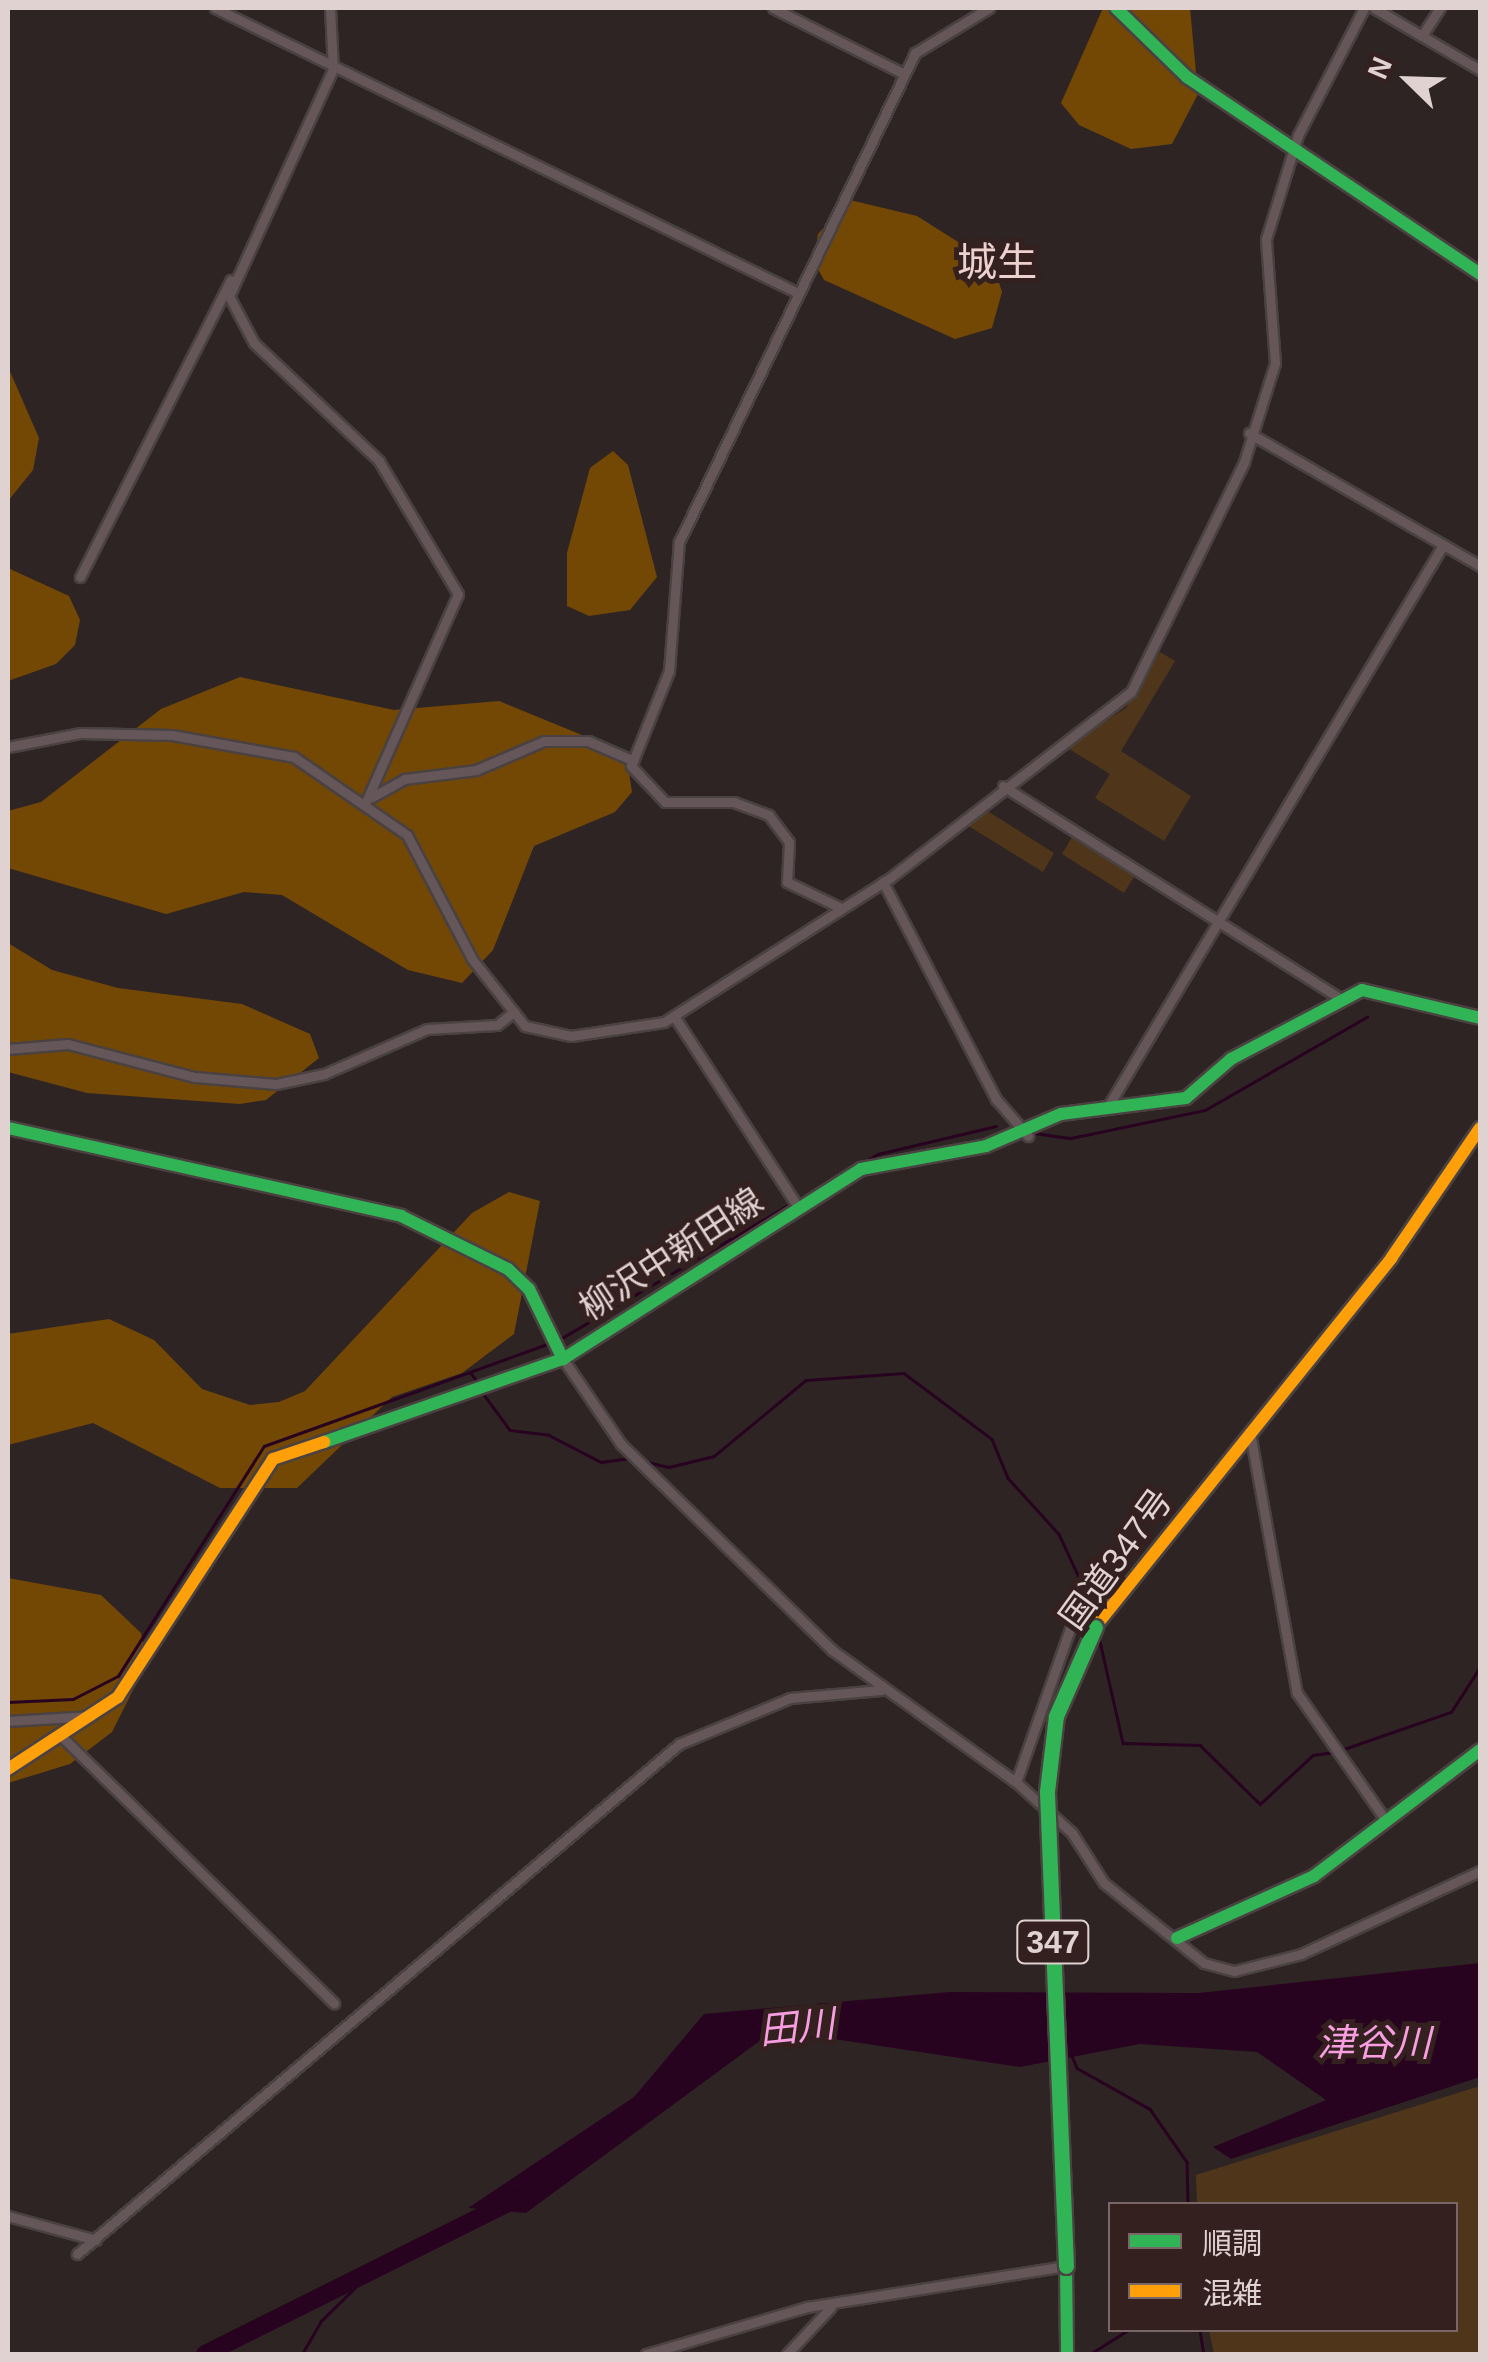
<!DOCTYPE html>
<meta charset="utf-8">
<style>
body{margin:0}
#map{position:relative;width:1488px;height:2362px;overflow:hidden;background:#2f2424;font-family:Arial,"Noto Sans JP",sans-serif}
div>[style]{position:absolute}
.green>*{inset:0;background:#4f361a}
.forest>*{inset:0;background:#734805}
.water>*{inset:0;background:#280320}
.stream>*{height:2.5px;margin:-1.25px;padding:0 1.25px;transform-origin:1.25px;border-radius:1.25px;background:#280320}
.river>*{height:18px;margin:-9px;padding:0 9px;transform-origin:9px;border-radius:9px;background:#280320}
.roads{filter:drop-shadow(2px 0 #4a4141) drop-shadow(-2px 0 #4a4141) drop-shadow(0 2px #4a4141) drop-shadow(0 -2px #4a4141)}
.street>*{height:9px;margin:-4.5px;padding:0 4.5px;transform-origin:4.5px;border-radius:4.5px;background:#65565a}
.fast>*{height:12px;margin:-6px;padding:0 6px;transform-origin:6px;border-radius:6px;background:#30b455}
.slow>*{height:12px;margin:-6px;padding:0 6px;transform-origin:6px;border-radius:6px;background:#ff9f0a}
.bridges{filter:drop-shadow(2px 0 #4a4141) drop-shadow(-2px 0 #4a4141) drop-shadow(0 2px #4a4141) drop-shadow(0 -2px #4a4141)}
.fast-bridge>*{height:15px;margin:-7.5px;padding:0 7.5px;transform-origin:7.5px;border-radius:7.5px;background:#30b455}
span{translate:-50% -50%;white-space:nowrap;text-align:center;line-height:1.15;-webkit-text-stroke:10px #33201f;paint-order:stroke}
.shield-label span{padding:2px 8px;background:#33201f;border:2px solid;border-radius:8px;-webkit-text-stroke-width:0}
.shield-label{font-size:32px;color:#e0d2d1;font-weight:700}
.street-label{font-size:35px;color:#e0d2d1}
.water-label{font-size:38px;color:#f69ee0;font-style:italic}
.quarter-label{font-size:40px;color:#ecd1cf}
.frame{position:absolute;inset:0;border:10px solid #e0d2d1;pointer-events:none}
.legend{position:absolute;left:1108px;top:2202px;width:350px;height:130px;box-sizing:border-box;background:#33201f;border:2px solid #786766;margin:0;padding:12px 18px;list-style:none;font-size:30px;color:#e0d2d1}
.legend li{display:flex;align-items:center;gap:20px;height:50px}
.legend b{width:50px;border:2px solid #786766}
.north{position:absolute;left:1358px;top:30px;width:100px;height:100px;-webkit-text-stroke:8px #33201f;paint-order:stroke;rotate:293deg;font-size:28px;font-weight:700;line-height:40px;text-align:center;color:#e0d2d1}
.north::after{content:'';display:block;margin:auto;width:35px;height:45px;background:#e0d2d1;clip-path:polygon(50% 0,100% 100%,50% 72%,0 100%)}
</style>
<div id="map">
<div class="green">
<i style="clip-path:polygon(1160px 652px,1175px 661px,1121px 751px,1191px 796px,1164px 841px,1095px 798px,1110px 774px,1066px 747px,1126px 708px)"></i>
<i style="clip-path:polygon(981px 807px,1054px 853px,1043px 872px,962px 822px)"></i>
<i style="clip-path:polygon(1075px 832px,1138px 870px,1124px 893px,1062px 854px)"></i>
<i style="clip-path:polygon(1480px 2086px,1480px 2354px,1214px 2354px,1209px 2330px,1456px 2330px,1456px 2204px,1197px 2204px,1196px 2175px)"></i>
</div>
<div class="forest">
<i style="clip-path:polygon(1103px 8px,1190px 8px,1198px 94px,1172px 144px,1131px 149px,1079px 125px,1061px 103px)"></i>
<i style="clip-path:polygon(850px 200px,917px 216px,993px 264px,1002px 292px,992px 328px,955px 339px,824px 280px,814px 262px,818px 234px)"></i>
<i style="clip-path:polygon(8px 367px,39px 438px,33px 470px,8px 501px)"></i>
<i style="clip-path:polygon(613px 451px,628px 465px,657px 577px,630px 610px,589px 616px,567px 606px,567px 553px,590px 468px)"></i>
<i style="clip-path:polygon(8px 568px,69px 596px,80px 620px,75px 645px,56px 664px,8px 681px)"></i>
<i style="clip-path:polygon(240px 677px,394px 710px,499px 701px,626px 753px,632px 792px,615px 812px,534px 846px,493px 950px,462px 983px,408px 970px,282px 895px,244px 892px,166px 914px,8px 868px,8px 811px,41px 802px,161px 709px)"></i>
<i style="clip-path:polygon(8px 943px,52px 970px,118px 988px,242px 1004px,310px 1034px,319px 1058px,266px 1100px,240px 1104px,87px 1093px,8px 1072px)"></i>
<i style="clip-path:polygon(509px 1192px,540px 1201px,514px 1334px,462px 1373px,392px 1397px,297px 1488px,220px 1488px,93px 1423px,8px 1445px,8px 1334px,109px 1319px,154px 1340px,202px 1389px,250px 1405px,279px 1402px,305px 1391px,472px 1213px)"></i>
<i style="clip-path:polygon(8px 1578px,101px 1595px,141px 1633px,147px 1662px,112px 1732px,70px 1764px,8px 1783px)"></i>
</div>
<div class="water">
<i style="clip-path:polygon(1480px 1963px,1480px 2077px,1231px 2159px,1213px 2147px,1326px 2100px,1257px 2052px,1140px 2044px,1020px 2067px,827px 2038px,761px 2040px,526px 2213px,468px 2208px,634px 2097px,704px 2014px,949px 1992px,1198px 1993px)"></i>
</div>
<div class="stream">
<i style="left:1034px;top:1133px;width:37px;rotate:8deg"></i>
<i style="left:1071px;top:1138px;width:137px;rotate:-11.8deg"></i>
<i style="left:1205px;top:1110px;width:187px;rotate:-29.9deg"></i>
<i style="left:797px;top:1200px;width:93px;rotate:-29.6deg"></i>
<i style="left:878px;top:1154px;width:121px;rotate:-13.3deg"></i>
<i style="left:560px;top:1339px;width:267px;rotate:-30.4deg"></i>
<i style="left:471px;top:1373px;width:14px;rotate:54deg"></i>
<i style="left:482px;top:1392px;width:47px;rotate:53.6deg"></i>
<i style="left:510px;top:1430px;width:39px;rotate:7deg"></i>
<i style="left:549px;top:1435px;width:59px;rotate:27.4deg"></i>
<i style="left:601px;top:1462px;width:29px;rotate:-8deg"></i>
<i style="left:643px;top:1461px;width:27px;rotate:13deg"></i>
<i style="left:669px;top:1467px;width:46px;rotate:-13.7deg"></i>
<i style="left:714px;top:1456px;width:119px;rotate:-39.6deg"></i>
<i style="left:806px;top:1380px;width:98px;rotate:-4.1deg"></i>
<i style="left:904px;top:1373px;width:110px;rotate:36.9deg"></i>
<i style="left:992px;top:1439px;width:42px;rotate:67.7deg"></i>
<i style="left:1008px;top:1478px;width:76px;rotate:47.7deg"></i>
<i style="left:1059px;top:1534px;width:78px;rotate:65.1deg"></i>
<i style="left:1099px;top:1637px;width:109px;rotate:77.2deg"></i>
<i style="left:1123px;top:1743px;width:77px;rotate:1.5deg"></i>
<i style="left:1200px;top:1745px;width:84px;rotate:44.5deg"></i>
<i style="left:1260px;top:1804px;width:72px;rotate:-42.8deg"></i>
<i style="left:1313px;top:1755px;width:21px;rotate:-8deg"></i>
<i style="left:8px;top:1702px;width:65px;rotate:-2.6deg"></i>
<i style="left:73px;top:1699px;width:51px;rotate:-27.1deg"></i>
<i style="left:118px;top:1676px;width:272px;rotate:-57.6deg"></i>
<i style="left:264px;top:1446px;width:302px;rotate:-19.8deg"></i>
<i style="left:1341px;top:1750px;width:116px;rotate:-19.1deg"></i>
<i style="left:1451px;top:1712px;width:54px;rotate:-57.2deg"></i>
<i style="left:1072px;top:2056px;width:13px;rotate:67deg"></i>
<i style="left:1077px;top:2068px;width:84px;rotate:29.3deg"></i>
<i style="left:1150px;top:2109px;width:65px;rotate:55.1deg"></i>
<i style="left:1187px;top:2162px;width:42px;rotate:88.6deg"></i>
<i style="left:1200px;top:2330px;width:24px;rotate:81deg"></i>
<i style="left:302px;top:2354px;width:38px;rotate:-60deg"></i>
<i style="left:321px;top:2321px;width:70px;rotate:-44.4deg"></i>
<i style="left:1090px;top:2354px;width:45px;rotate:-32.3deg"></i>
</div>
<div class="river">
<i style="left:205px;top:2354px;width:347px;rotate:-26.5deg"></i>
</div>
<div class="roads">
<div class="street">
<i style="left:215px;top:8px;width:649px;rotate:26.05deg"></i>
<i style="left:330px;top:8px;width:61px;rotate:87.2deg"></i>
<i style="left:333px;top:69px;width:250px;rotate:114.6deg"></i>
<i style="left:229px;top:296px;width:53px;rotate:62deg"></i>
<i style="left:254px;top:343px;width:172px;rotate:43.3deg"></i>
<i style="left:379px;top:461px;width:155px;rotate:59.3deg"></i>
<i style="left:458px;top:594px;width:227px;rotate:113.9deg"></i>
<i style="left:773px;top:8px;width:147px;rotate:26.7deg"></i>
<i style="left:1374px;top:8px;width:123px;rotate:30.3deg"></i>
<i style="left:1423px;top:34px;width:31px;rotate:-57deg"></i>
<i style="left:1249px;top:433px;width:267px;rotate:29.9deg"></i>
<i style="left:80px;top:577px;width:333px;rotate:-63.1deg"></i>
<i style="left:8px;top:747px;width:73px;rotate:-11deg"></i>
<i style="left:80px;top:733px;width:92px;rotate:1.2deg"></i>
<i style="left:172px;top:735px;width:124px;rotate:10.2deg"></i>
<i style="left:294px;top:757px;width:137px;rotate:34.6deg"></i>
<i style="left:407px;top:835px;width:140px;rotate:62.3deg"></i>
<i style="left:472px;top:959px;width:85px;rotate:51.7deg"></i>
<i style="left:525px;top:1026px;width:47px;rotate:12.3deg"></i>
<i style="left:571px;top:1036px;width:94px;rotate:-8.6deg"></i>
<i style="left:664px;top:1022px;width:268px;rotate:-32.5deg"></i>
<i style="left:890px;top:878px;width:304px;rotate:-37.7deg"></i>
<i style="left:1131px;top:692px;width:256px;rotate:-63.8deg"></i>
<i style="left:1244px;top:462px;width:104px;rotate:-72.6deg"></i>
<i style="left:1275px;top:363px;width:124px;rotate:-94.2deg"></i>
<i style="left:1266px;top:239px;width:109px;rotate:-72.9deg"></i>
<i style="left:1298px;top:135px;width:143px;rotate:-62.5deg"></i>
<i style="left:1003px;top:786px;width:402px;rotate:32.2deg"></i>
<i style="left:372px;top:797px;width:37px;rotate:-29deg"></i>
<i style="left:404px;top:779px;width:73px;rotate:-7.1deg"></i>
<i style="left:476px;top:770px;width:74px;rotate:-23.1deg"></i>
<i style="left:544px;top:741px;width:44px"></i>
<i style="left:588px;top:741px;width:48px;rotate:23.4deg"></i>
<i style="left:883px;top:882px;width:245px;rotate:62.5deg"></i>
<i style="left:996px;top:1099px;width:49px;rotate:49.1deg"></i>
<i style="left:839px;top:907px;width:58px;rotate:-154.3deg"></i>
<i style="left:787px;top:882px;width:40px;rotate:-87.1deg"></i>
<i style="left:789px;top:842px;width:34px;rotate:-127deg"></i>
<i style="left:769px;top:815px;width:37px;rotate:-160deg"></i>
<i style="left:734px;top:802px;width:69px;rotate:180deg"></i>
<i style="left:665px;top:802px;width:50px;rotate:-133.4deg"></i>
<i style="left:631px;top:766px;width:102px;rotate:-68.2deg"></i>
<i style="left:669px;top:671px;width:129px;rotate:-85.6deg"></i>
<i style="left:679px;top:542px;width:543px;rotate:-64.24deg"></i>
<i style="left:915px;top:53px;width:87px;rotate:-31.3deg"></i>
<i style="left:674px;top:1016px;width:228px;rotate:57deg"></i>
<i style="left:8px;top:1049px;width:60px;rotate:-4.8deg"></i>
<i style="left:68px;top:1044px;width:131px;rotate:14.6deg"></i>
<i style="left:195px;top:1077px;width:81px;rotate:4.9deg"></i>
<i style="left:276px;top:1084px;width:49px;rotate:-11.8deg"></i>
<i style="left:324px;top:1074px;width:112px;rotate:-23.6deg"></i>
<i style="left:427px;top:1029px;width:70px;rotate:-3.3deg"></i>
<i style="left:497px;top:1025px;width:18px;rotate:-38deg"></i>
<i style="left:1107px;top:1108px;width:656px;rotate:-59.17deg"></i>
<i style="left:563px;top:1359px;width:103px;rotate:55.7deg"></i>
<i style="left:621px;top:1444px;width:295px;rotate:44.3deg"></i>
<i style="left:832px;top:1650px;width:226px;rotate:35.7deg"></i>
<i style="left:1016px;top:1782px;width:76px;rotate:42.3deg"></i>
<i style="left:1072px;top:1833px;width:59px;rotate:57.4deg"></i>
<i style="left:1104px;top:1883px;width:128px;rotate:38.7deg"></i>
<i style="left:1204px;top:1963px;width:31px;rotate:15deg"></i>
<i style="left:1234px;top:1971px;width:69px;rotate:-14.2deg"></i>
<i style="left:1301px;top:1954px;width:197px;rotate:-24.9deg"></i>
<i style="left:1250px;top:1433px;width:264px;rotate:79.8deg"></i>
<i style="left:1297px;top:1693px;width:157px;rotate:55.1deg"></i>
<i style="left:8px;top:1721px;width:83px;rotate:-3.4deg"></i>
<i style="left:59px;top:1734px;width:385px;rotate:44.4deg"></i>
<i style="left:1016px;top:1782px;width:175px;rotate:-70.6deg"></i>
<i style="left:1074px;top:1617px;width:47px;rotate:-22.7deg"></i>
<i style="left:8px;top:2216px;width:91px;rotate:15.3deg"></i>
<i style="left:77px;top:2254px;width:789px;rotate:-40.27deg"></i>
<i style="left:679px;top:1744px;width:120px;rotate:-22.5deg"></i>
<i style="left:790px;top:1698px;width:91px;rotate:-5deg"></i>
<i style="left:646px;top:2354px;width:168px;rotate:-16.3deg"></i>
<i style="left:807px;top:2307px;width:262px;rotate:-9deg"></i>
<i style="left:787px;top:2354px;width:64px;rotate:-46.9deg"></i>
</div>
<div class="fast">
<i style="left:1116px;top:8px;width:99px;rotate:44.2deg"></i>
<i style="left:1187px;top:77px;width:353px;rotate:33.9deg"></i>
<i style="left:8px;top:1128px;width:403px;rotate:12.6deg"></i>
<i style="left:401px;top:1216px;width:119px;rotate:26.4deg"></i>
<i style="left:508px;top:1269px;width:29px;rotate:44deg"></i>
<i style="left:529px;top:1289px;width:78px;rotate:64.1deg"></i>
<i style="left:324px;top:1442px;width:253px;rotate:-19.2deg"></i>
<i style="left:563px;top:1359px;width:353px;rotate:-32.5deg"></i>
<i style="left:861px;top:1169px;width:127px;rotate:-10.4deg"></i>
<i style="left:986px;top:1146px;width:82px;rotate:-23.1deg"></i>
<i style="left:1061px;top:1114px;width:126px;rotate:-7.3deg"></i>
<i style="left:1186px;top:1098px;width:60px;rotate:-40.9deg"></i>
<i style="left:1231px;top:1059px;width:148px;rotate:-27.8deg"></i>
<i style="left:1362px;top:990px;width:121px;rotate:13.3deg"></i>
<i style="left:1177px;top:1938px;width:150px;rotate:-24.3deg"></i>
<i style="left:1314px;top:1876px;width:208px;rotate:-37.2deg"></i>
<i style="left:1066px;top:2266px;width:88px;rotate:89.3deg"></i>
</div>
<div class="slow">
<i style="left:1095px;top:1627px;width:474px;rotate:-51.2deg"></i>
<i style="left:1392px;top:1257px;width:156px;rotate:-55.7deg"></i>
<i style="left:8px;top:1769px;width:131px;rotate:-33.2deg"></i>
<i style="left:118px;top:1697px;width:284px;rotate:-56.9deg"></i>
<i style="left:273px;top:1459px;width:54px;rotate:-18.4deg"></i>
</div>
</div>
<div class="bridges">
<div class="fast-bridge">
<i style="left:1066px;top:2266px;width:475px;rotate:-92.3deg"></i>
<i style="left:1047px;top:1791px;width:76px;rotate:-83.2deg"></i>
<i style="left:1056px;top:1716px;width:97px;rotate:-66.3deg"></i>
</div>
</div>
<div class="shield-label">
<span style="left:1053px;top:1942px">347</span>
</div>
<div class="street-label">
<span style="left:671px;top:1254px;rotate:-33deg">柳沢中新田線</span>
<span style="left:1116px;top:1559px;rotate:-54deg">国道347号</span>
</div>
<div class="water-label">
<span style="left:797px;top:2028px;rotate:-6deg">田川</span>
<span style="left:1374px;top:2044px">津谷川</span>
</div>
<div class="quarter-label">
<span style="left:997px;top:262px">城生</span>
</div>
<div class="frame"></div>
<ul class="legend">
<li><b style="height:12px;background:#30b455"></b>順調</li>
<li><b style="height:12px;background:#ff9f0a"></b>混雑</li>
</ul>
<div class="north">N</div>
</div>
